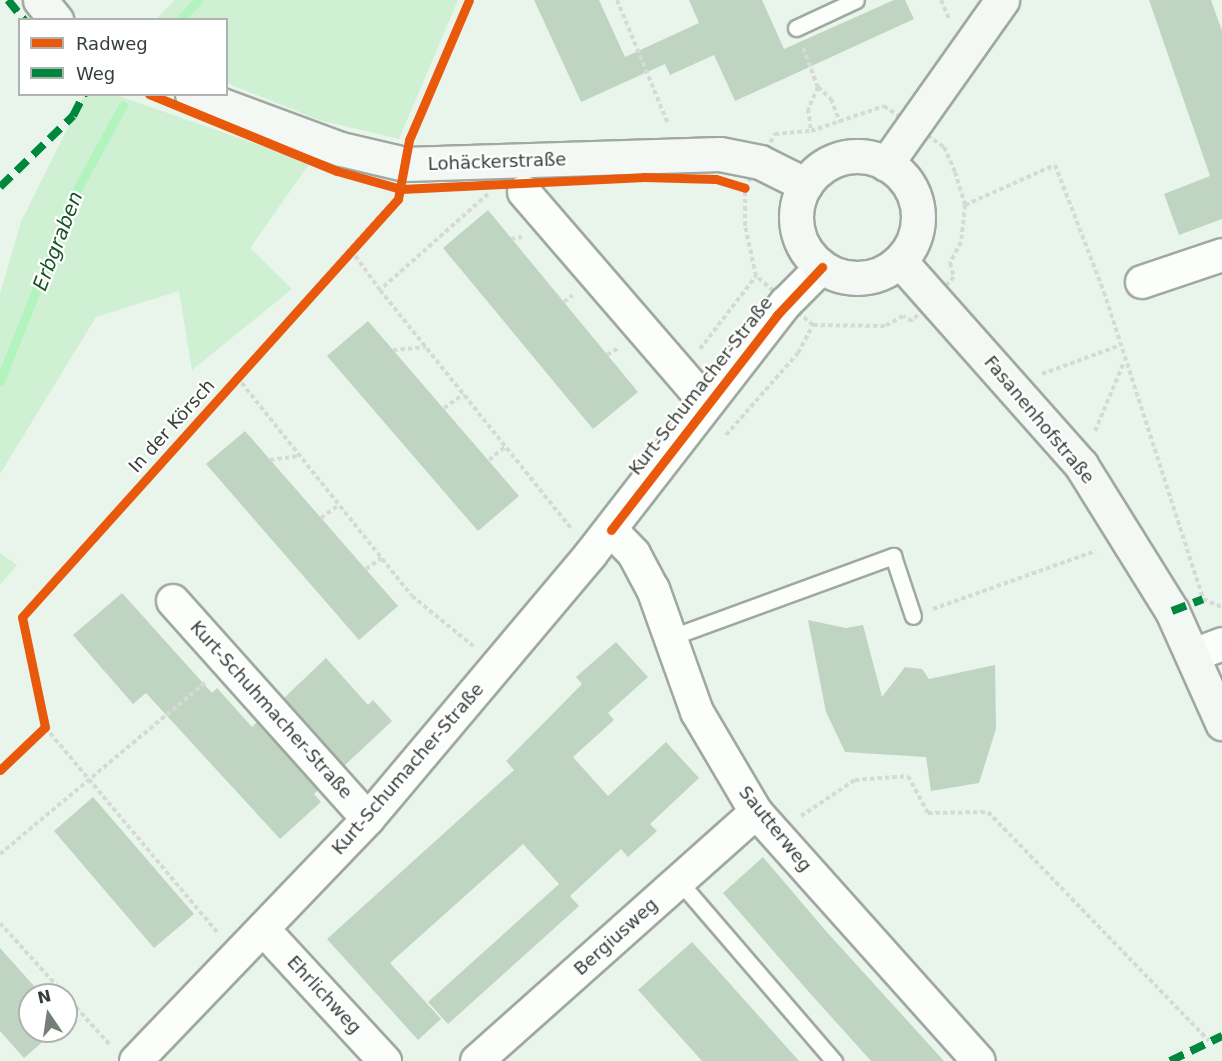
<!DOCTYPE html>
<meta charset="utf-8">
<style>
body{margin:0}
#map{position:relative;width:1222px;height:1061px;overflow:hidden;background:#e9f5ea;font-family:"DejaVu Sans",sans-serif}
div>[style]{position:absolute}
.green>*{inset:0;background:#cff0d3}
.stream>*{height:9px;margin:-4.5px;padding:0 4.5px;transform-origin:4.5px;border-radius:4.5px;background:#b3f3bd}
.building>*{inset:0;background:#bfd5c2}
.path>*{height:4px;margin-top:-2px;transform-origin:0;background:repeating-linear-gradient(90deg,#d5dad6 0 4.5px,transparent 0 7.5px)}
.roads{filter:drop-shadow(2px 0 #a0a9a1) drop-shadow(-2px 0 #a0a9a1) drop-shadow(0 2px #a0a9a1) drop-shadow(0 -2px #a0a9a1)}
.lane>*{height:15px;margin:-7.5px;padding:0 7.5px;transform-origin:7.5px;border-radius:7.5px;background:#fcfefc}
.street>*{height:32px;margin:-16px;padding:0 16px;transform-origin:16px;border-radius:16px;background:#fcfefc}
.secondary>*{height:33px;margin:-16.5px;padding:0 16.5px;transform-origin:16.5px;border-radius:16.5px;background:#f3f8f4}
.secondary>.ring{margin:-16.5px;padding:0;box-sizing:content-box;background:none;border:33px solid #f3f8f4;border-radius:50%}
.quiet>*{height:8px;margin-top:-4px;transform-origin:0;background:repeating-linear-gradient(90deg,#00873e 0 15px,transparent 0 23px)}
.cycleway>*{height:9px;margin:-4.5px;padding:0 4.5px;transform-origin:4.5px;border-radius:4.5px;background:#e8590c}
span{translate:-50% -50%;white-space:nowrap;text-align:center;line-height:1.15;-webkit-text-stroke:4.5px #fff;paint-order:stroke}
.street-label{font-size:18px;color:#363f37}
.water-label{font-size:20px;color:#165326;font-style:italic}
.legend{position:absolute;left:18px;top:18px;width:210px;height:78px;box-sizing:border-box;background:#fff;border:2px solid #afb2af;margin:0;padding:8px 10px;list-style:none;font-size:18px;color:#363f37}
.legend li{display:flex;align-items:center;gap:12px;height:30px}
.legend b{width:30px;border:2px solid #afb2af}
.north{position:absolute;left:18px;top:983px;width:60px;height:60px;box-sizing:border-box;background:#fff;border:2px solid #afb2af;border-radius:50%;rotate:347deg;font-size:16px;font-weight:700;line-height:24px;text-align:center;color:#363f37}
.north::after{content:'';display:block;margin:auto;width:21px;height:27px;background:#757f76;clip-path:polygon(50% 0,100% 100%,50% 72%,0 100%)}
</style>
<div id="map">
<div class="green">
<i style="clip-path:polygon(175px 0,458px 0,399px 139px,319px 120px,227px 83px,226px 20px,156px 19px)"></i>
<i style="clip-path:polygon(84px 95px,116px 95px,310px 163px,250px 248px,292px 289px,192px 370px,179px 291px,96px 317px,0 474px,0 294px,21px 222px)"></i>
<i style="clip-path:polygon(0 553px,17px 565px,0 585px)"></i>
</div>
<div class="stream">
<i style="left:180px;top:20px;width:27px;rotate:-48deg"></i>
<i style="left:0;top:381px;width:200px;rotate:-68.3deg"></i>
<i style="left:74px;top:195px;width:102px;rotate:-61.4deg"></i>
</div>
<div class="building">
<i style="clip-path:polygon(534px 0,599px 0,625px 57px,699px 23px,689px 0,762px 0,784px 49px,894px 0,905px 0,914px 19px,735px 101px,714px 55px,670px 75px,665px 64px,581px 102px)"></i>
<i style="clip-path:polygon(1149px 0,1211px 0,1222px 31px,1222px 219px,1179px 235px,1164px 194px,1210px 176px)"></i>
<i style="clip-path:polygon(488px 210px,638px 392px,593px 429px,443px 248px)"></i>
<i style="clip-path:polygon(368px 321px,519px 496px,478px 531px,327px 356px)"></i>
<i style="clip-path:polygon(245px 431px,398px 606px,359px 640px,206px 464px)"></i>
<i style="clip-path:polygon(122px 593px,212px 693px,217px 688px,252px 727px,257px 722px,318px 790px,314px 794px,321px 802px,280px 839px,146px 693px,133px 704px,73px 635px)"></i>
<i style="clip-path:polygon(808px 620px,846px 628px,863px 625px,882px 697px,905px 667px,922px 669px,929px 679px,995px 665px,996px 729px,979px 783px,931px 791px,926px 757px,845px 752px,826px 712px)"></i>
<i style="clip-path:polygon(616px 642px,648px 677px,608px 713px,614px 720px,573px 757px,608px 796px,666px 742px,699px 778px,650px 824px,657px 831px,628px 857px,621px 849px,595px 873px,570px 896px,579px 906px,448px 1024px,428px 1002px,559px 884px,523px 844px,390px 963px,441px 1019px,418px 1040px,327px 939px,514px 770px,506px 761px,582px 684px,576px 677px)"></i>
<i style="clip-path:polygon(326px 658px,368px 705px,373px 700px,392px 721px,344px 766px,284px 698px)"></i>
<i style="clip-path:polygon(93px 797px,194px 914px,154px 948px,54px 831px)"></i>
<i style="clip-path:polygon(763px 857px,825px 930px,944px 1061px,871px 1061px,808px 991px,723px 893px)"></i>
<i style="clip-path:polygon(692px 942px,715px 967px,799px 1061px,702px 1061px,638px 990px)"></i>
<i style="clip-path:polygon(0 948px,42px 995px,30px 995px,30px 1031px,55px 1031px,24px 1058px,0 1031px)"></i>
</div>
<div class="path">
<i style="left:617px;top:0;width:134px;rotate:67.6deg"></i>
<i style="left:941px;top:0;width:21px;rotate:67deg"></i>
<i style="left:803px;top:48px;width:42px;rotate:69deg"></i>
<i style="left:818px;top:87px;width:24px;rotate:114deg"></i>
<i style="left:808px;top:109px;width:22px;rotate:82deg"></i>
<i style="left:818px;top:87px;width:18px;rotate:43deg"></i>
<i style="left:831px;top:99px;width:25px;rotate:69deg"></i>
<i style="left:884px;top:106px;width:73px;rotate:34.3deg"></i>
<i style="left:944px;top:147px;width:27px;rotate:66deg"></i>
<i style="left:955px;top:172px;width:34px;rotate:73deg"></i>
<i style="left:965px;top:205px;width:37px;rotate:96deg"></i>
<i style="left:961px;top:242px;width:24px;rotate:118deg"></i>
<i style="left:950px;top:263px;width:15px;rotate:74deg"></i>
<i style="left:954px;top:277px;width:61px;rotate:133.7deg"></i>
<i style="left:912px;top:321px;width:10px;rotate:-151deg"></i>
<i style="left:903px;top:316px;width:21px;rotate:151deg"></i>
<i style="left:885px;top:326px;width:72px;rotate:-179.2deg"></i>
<i style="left:813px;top:325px;width:75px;rotate:-139.3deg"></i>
<i style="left:756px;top:276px;width:51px;rotate:-102.4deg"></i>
<i style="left:745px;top:226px;width:38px;rotate:-90deg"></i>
<i style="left:745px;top:188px;width:62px;rotate:-60.9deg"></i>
<i style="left:775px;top:134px;width:36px;rotate:-5deg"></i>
<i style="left:811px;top:131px;width:77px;rotate:-18.9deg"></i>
<i style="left:488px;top:194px;width:144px;rotate:138.4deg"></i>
<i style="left:380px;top:290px;width:307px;rotate:51.3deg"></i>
<i style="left:965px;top:205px;width:98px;rotate:-24deg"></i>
<i style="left:1055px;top:165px;width:136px;rotate:68.9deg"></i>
<i style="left:1104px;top:292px;width:323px;rotate:72.1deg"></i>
<i style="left:1203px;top:599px;width:21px;rotate:23deg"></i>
<i style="left:511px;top:239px;width:11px;rotate:-10deg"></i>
<i style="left:351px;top:250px;width:49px;rotate:54.1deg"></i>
<i style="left:564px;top:302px;width:11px;rotate:-38deg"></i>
<i style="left:700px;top:349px;width:92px;rotate:-52.5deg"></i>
<i style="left:393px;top:350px;width:33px;rotate:-5deg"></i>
<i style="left:607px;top:355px;width:13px;rotate:-32deg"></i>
<i style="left:1042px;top:374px;width:81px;rotate:-20.2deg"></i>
<i style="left:237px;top:377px;width:280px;rotate:51.4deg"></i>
<i style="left:412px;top:596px;width:79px;rotate:39.3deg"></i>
<i style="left:444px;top:408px;width:24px;rotate:-35deg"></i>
<i style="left:1095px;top:431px;width:75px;rotate:-67.2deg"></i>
<i style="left:726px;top:435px;width:109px;rotate:-48.7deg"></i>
<i style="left:798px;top:353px;width:32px;rotate:-62deg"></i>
<i style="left:270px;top:460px;width:29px;rotate:-8deg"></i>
<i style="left:489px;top:460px;width:21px;rotate:-39deg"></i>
<i style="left:321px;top:518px;width:22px;rotate:-36deg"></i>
<i style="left:366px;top:569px;width:19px;rotate:-35deg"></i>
<i style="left:933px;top:609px;width:173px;rotate:-19.6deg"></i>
<i style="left:0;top:770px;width:62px;rotate:-43.7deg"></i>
<i style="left:801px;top:816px;width:65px;rotate:-33.7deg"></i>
<i style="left:855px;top:780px;width:53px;rotate:-4.3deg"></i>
<i style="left:908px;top:776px;width:42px;rotate:61.6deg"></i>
<i style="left:928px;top:813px;width:60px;rotate:-1deg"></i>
<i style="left:988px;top:812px;width:318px;rotate:46deg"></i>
<i style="left:0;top:854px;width:268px;rotate:-39.9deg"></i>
<i style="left:0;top:923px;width:97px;rotate:47.9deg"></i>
<i style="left:217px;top:932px;width:268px;rotate:-130deg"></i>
<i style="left:45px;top:727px;width:112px;rotate:-101.8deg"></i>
<i style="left:22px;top:617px;width:567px;rotate:-48.29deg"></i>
<i style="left:66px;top:996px;width:66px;rotate:48.1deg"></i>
</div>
<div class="roads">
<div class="lane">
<i style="left:796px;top:28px;width:66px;rotate:-25deg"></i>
<i style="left:669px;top:638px;width:239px;rotate:-20.1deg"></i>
<i style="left:893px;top:556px;width:63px;rotate:71.6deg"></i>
<i style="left:679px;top:881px;width:238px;rotate:49.3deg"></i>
</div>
<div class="street">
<i style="left:524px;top:192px;width:279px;rotate:49.2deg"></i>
<i style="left:1142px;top:282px;width:84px;rotate:-18.6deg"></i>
<i style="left:611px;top:530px;width:33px;rotate:46deg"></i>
<i style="left:634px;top:554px;width:40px;rotate:62deg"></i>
<i style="left:653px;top:589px;width:131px;rotate:70.3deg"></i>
<i style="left:697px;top:712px;width:116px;rotate:59.5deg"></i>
<i style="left:756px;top:812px;width:334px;rotate:48.2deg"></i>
<i style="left:173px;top:601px;width:292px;rotate:48.2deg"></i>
<i style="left:1194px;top:655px;width:30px;rotate:-21deg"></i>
<i style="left:263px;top:929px;width:180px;rotate:47.3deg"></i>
<i style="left:136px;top:1061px;width:335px;rotate:-46.2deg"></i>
<i style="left:368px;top:819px;width:346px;rotate:-49.9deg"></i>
<i style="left:591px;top:554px;width:318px;rotate:-52.2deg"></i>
<i style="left:786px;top:303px;width:51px;rotate:-45deg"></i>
<i style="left:477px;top:1061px;width:374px;rotate:-41.7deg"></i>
</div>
<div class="secondary">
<i style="left:40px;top:0;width:26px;rotate:51deg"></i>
<i style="left:192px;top:94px;width:159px;rotate:20.3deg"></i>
<i style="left:341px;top:149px;width:66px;rotate:13.2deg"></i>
<i style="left:405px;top:164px;width:315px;rotate:-1.8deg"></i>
<i style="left:720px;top:154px;width:41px;rotate:11.3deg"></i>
<i style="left:760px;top:162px;width:51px;rotate:26.6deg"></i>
<i class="ring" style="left:796px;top:156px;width:89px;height:89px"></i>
<i style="left:886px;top:164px;width:201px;rotate:-54.7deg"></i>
<i style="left:900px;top:261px;width:273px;rotate:48.4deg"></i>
<i style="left:1081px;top:465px;width:172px;rotate:58.1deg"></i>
<i style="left:1172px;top:611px;width:123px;rotate:65.9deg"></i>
</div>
</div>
<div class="quiet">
<i style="left:8px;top:0;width:26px;rotate:51deg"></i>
<i style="left:0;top:187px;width:102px;rotate:-44.2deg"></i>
<i style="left:73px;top:116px;width:25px;rotate:-63deg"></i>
<i style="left:1172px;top:611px;width:33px;rotate:-21deg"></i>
<i style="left:1170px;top:1061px;width:58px;rotate:-25.7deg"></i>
</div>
<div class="cycleway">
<i style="left:149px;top:94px;width:203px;rotate:22.3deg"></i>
<i style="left:337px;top:171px;width:66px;rotate:15.7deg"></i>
<i style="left:401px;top:189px;width:243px;rotate:-2.8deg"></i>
<i style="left:644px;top:177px;width:72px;rotate:1.6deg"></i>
<i style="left:716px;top:179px;width:30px;rotate:17deg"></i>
<i style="left:611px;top:530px;width:272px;rotate:-52.3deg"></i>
<i style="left:777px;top:315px;width:66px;rotate:-46.8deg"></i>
<i style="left:0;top:770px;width:62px;rotate:-43.7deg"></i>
<i style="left:45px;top:727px;width:112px;rotate:-101.8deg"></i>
<i style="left:22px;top:617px;width:562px;rotate:-48.03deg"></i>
<i style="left:398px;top:199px;width:60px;rotate:-79.4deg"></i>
<i style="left:409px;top:140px;width:152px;rotate:-66.8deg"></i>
</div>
<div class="street-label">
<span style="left:497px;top:162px;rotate:-2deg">Lohäckerstraße</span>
<span style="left:701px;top:386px;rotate:-52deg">Kurt-Schumacher-Straße</span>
<span style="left:1039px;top:420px;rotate:50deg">Fasanenhofstraße</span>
<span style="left:172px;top:426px;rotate:-48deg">In der Körsch</span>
<span style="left:271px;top:710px;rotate:48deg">Kurt-Schuhmacher-Straße</span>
<span style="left:408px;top:769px;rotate:-49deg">Kurt-Schumacher-Straße</span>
<span style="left:775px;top:829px;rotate:51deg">Sautterweg</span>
<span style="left:616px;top:937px;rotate:-42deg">Bergiusweg</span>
<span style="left:324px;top:995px;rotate:47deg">Ehrlichweg</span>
</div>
<div class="water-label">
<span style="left:58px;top:241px;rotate:-69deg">Erbgraben</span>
</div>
<ul class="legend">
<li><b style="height:8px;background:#e8590c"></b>Radweg</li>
<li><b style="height:8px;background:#00873e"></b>Weg</li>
</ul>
<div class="north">N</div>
</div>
